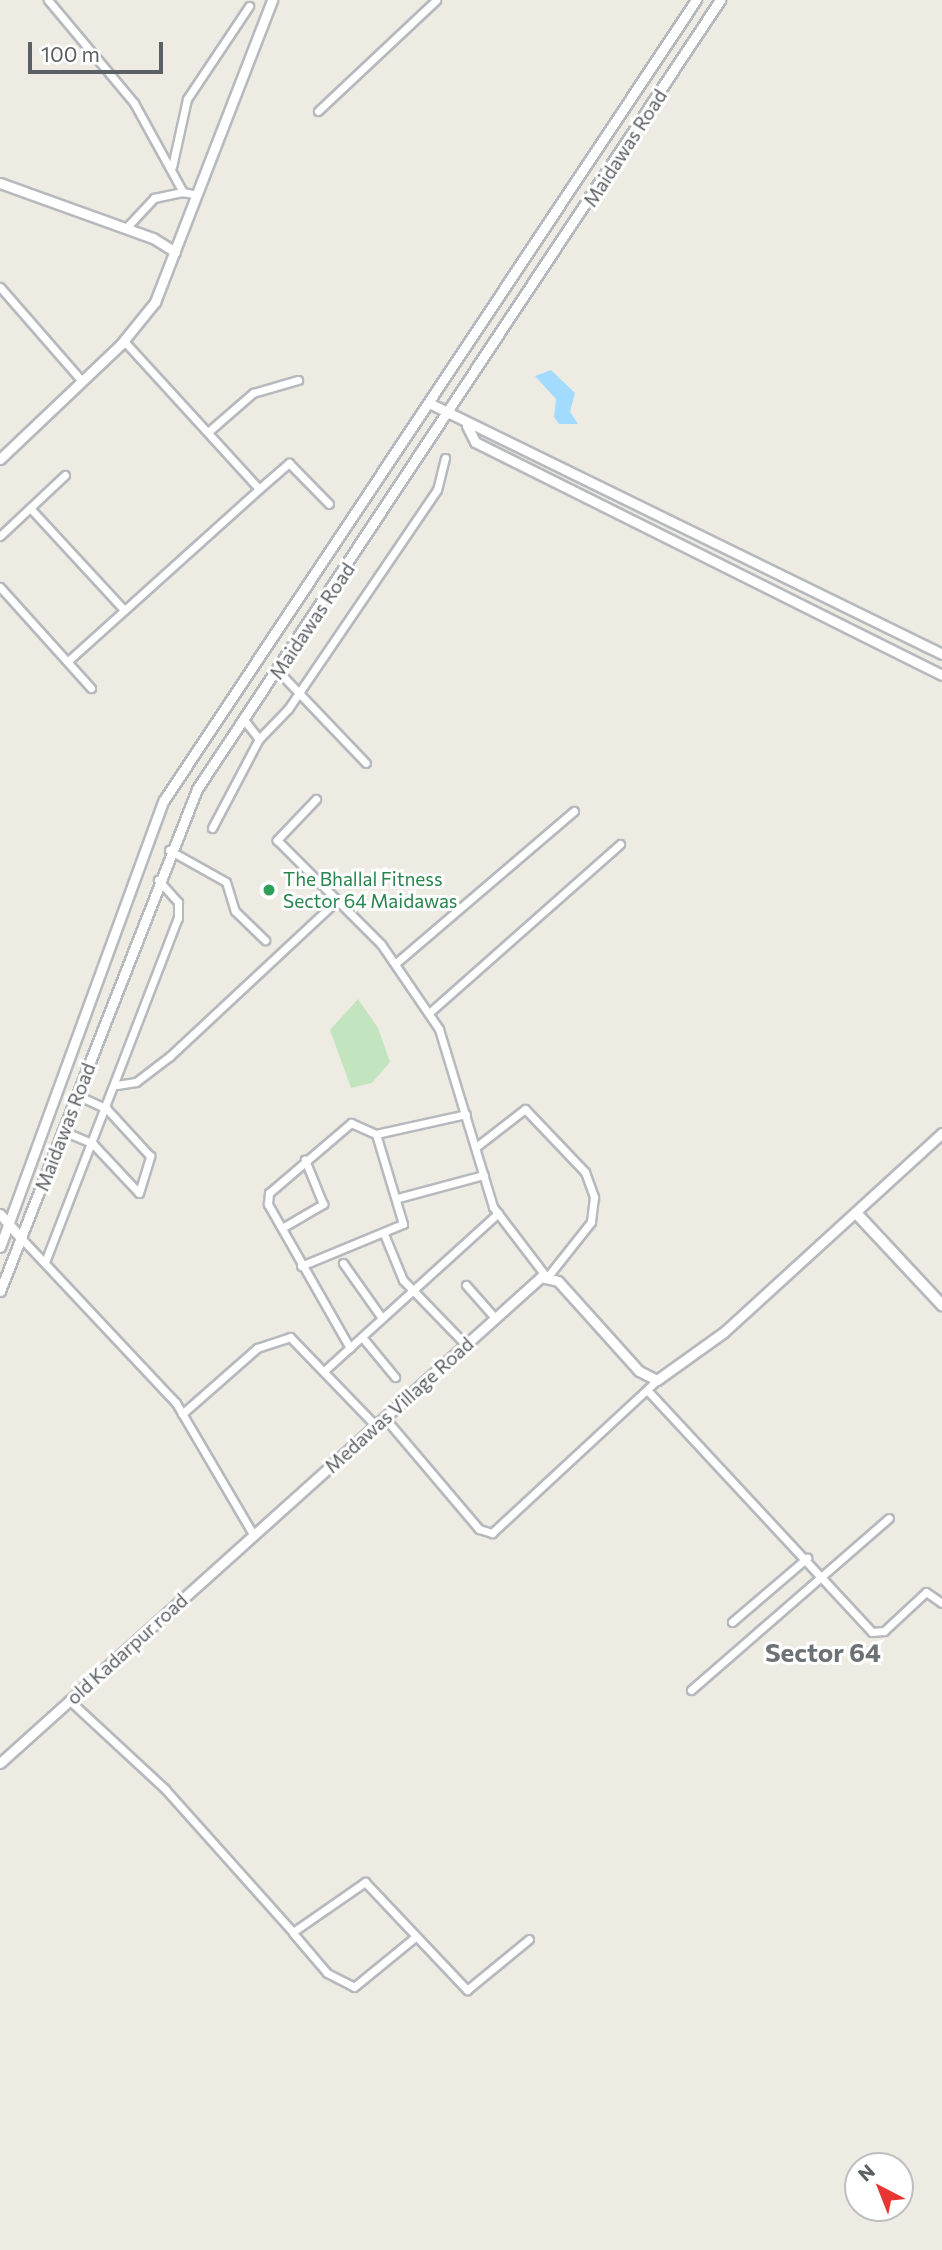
<!DOCTYPE html>
<style>
body{margin:0}
#map{position:relative;width:942px;height:2250px;overflow:hidden;background:#eeebe3;font-family:Commissioner,sans-serif}
div>[style]{position:absolute}
.green>*{inset:0;background:#c2e5c0}
.water>*{inset:0;background:#a3dbfe}
.roads{filter:drop-shadow(2px 0 #b6b9bd) drop-shadow(-2px 0 #b6b9bd) drop-shadow(0 2px #b6b9bd) drop-shadow(0 -2px #b6b9bd)}
.minor>*{height:7px;margin:-3.5px;padding:0 3.5px;transform-origin:3.5px;border-radius:3.5px;background:#fff}
.tertiary>*{height:9px;margin:-4.5px;padding:0 4.5px;transform-origin:4.5px;border-radius:4.5px;background:#fff}
.secondary>*{height:10px;margin:-5px;padding:0 5px;transform-origin:5px;border-radius:5px;background:#fff}
.dots>*{width:19px;height:19px;translate:-50% -50%;box-sizing:border-box;border:4px solid #fff;border-radius:50%}
span{translate:-50% -50%;white-space:nowrap;text-align:center;line-height:1.15;-webkit-text-stroke:6px #fff;paint-order:stroke}
.street-label{font-size:19px;color:#5b6064}
.leisure-label{font-size:19px;color:#27864d}
.left{translate:0 -50%;text-align:left}
.district-label{font-size:26px;color:#6c7276;font-weight:700}
.north{position:absolute;left:844px;top:2152px;width:70px;height:70px;box-sizing:border-box;background:#fff;border:2px solid #bdbfc1;border-radius:50%;rotate:318deg;font-size:19px;font-weight:700;line-height:28px;text-align:center;color:#5b6064}
.north::after{content:'';display:block;margin:auto;width:24px;height:32px;background:#e73631;clip-path:polygon(50% 0,100% 100%,50% 72%,0 100%)}
.scale{position:absolute;left:28px;top:42px;width:135px;height:32px;box-sizing:border-box;border:4px solid #5b6064;border-top:0;padding-left:9px;font-size:21px;line-height:24px;white-space:nowrap;color:#5b6064;-webkit-text-stroke:5px #fff;paint-order:stroke}
</style>
<div id="map">
<div class="green">
<i style="clip-path:polygon(358px 999px,378px 1028px,390px 1062px,372px 1083px,351px 1088px,330px 1030px)"></i>
</div>
<div class="water">
<i style="clip-path:polygon(551px 370px,575px 393px,570px 412px,578px 424px,559px 424px,554px 417px,556px 399px,535px 376px)"></i>
</div>
<div class="roads">
<div class="minor">
<i style="left:48px;top:0;width:134px;rotate:50.1deg"></i>
<i style="left:134px;top:103px;width:102px;rotate:61.2deg"></i>
<i style="left:183px;top:192px;width:14px;rotate:12deg"></i>
<i style="left:318px;top:111px;width:162px;rotate:-43.2deg"></i>
<i style="left:172px;top:167px;width:70px;rotate:-77.6deg"></i>
<i style="left:187px;top:99px;width:112px;rotate:-56.3deg"></i>
<i style="left:126px;top:228px;width:41px;rotate:-47deg"></i>
<i style="left:154px;top:198px;width:30px;rotate:-12deg"></i>
<i style="left:0;top:287px;width:125px;rotate:48.9deg"></i>
<i style="left:124px;top:341px;width:200px;rotate:47.6deg"></i>
<i style="left:259px;top:489px;width:40px;rotate:-41deg"></i>
<i style="left:289px;top:463px;width:57px;rotate:45.7deg"></i>
<i style="left:208px;top:432px;width:60px;rotate:-40.9deg"></i>
<i style="left:253px;top:393px;width:47px;rotate:-16.1deg"></i>
<i style="left:30px;top:508px;width:139px;rotate:47.3deg"></i>
<i style="left:0;top:536px;width:89px;rotate:-43.2deg"></i>
<i style="left:0;top:587px;width:136px;rotate:48deg"></i>
<i style="left:68px;top:661px;width:257px;rotate:-42deg"></i>
<i style="left:278px;top:671px;width:127px;rotate:46.3deg"></i>
<i style="left:259px;top:739px;width:42px;rotate:-46deg"></i>
<i style="left:288px;top:709px;width:265px;rotate:-55.8deg"></i>
<i style="left:437px;top:490px;width:33px;rotate:-76deg"></i>
<i style="left:316px;top:799px;width:57px;rotate:133.6deg"></i>
<i style="left:277px;top:840px;width:147px;rotate:45deg"></i>
<i style="left:381px;top:944px;width:103px;rotate:55.7deg"></i>
<i style="left:439px;top:1029px;width:186px;rotate:73.1deg"></i>
<i style="left:493px;top:1207px;width:86px;rotate:52.6deg"></i>
<i style="left:212px;top:828px;width:101px;rotate:-62.2deg"></i>
<i style="left:259px;top:739px;width:24px;rotate:-128deg"></i>
<i style="left:169px;top:850px;width:65px;rotate:29.3deg"></i>
<i style="left:226px;top:882px;width:30px;rotate:73deg"></i>
<i style="left:235px;top:911px;width:42px;rotate:44deg"></i>
<i style="left:396px;top:963px;width:234px;rotate:-40.5deg"></i>
<i style="left:429px;top:1013px;width:255px;rotate:-41.5deg"></i>
<i style="left:117px;top:1085px;width:19px;rotate:-9deg"></i>
<i style="left:136px;top:1082px;width:43px;rotate:-37.4deg"></i>
<i style="left:170px;top:1056px;width:229px;rotate:-43deg"></i>
<i style="left:63px;top:1131px;width:33px;rotate:23deg"></i>
<i style="left:93px;top:1144px;width:67px;rotate:46.8deg"></i>
<i style="left:139px;top:1193px;width:39px;rotate:-73deg"></i>
<i style="left:150px;top:1156px;width:64px;rotate:-132.5deg"></i>
<i style="left:107px;top:1109px;width:33px;rotate:-155deg"></i>
<i style="left:476px;top:1147px;width:62px;rotate:-37.8deg"></i>
<i style="left:525px;top:1109px;width:87px;rotate:46.4deg"></i>
<i style="left:585px;top:1172px;width:27px;rotate:70deg"></i>
<i style="left:594px;top:1197px;width:25px;rotate:97deg"></i>
<i style="left:591px;top:1222px;width:68px;rotate:128.4deg"></i>
<i style="left:398px;top:1198px;width:89px;rotate:-15deg"></i>
<i style="left:282px;top:1228px;width:48px;rotate:-30.3deg"></i>
<i style="left:323px;top:1204px;width:48px;rotate:-112.2deg"></i>
<i style="left:384px;top:1234px;width:50px;rotate:67.6deg"></i>
<i style="left:403px;top:1280px;width:91px;rotate:45.9deg"></i>
<i style="left:22px;top:1239px;width:225px;rotate:46.8deg"></i>
<i style="left:176px;top:1403px;width:154px;rotate:59.6deg"></i>
<i style="left:45px;top:1262px;width:369px;rotate:-68.9deg"></i>
<i style="left:178px;top:918px;width:16px;rotate:-90deg"></i>
<i style="left:178px;top:902px;width:30px;rotate:-132deg"></i>
<i style="left:343px;top:1263px;width:67px;rotate:54.7deg"></i>
<i style="left:301px;top:1266px;width:110px;rotate:-22.4deg"></i>
<i style="left:403px;top:1224px;width:94px;rotate:-106.7deg"></i>
<i style="left:466px;top:1285px;width:45px;rotate:48.6deg"></i>
<i style="left:362px;top:1337px;width:52px;rotate:50.5deg"></i>
<i style="left:350px;top:1348px;width:166px;rotate:-119.7deg"></i>
<i style="left:268px;top:1204px;width:11px;rotate:-85deg"></i>
<i style="left:269px;top:1193px;width:108px;rotate:-40.5deg"></i>
<i style="left:351px;top:1123px;width:27px;rotate:24deg"></i>
<i style="left:376px;top:1134px;width:92px;rotate:-12.5deg"></i>
<i style="left:324px;top:1371px;width:235px;rotate:-42.2deg"></i>
<i style="left:648px;top:1391px;width:329px;rotate:47.1deg"></i>
<i style="left:872px;top:1632px;width:12px;rotate:-5deg"></i>
<i style="left:884px;top:1631px;width:57px;rotate:-42.9deg"></i>
<i style="left:926px;top:1592px;width:19px;rotate:35deg"></i>
<i style="left:182px;top:1414px;width:100px;rotate:-41.3deg"></i>
<i style="left:257px;top:1348px;width:35px;rotate:-18deg"></i>
<i style="left:290px;top:1337px;width:122px;rotate:46deg"></i>
<i style="left:384px;top:1417px;width:147px;rotate:49.7deg"></i>
<i style="left:479px;top:1529px;width:14px;rotate:17deg"></i>
<i style="left:492px;top:1533px;width:225px;rotate:-42.8deg"></i>
<i style="left:732px;top:1622px;width:99px;rotate:-40.5deg"></i>
<i style="left:691px;top:1690px;width:262px;rotate:-41deg"></i>
<i style="left:69px;top:1700px;width:131px;rotate:42.8deg"></i>
<i style="left:165px;top:1789px;width:192px;rotate:48.2deg"></i>
<i style="left:293px;top:1932px;width:88px;rotate:-34.8deg"></i>
<i style="left:365px;top:1882px;width:149px;rotate:46.6deg"></i>
<i style="left:467px;top:1990px;width:80px;rotate:-39.4deg"></i>
<i style="left:293px;top:1933px;width:52px;rotate:49.6deg"></i>
<i style="left:327px;top:1973px;width:30px;rotate:27deg"></i>
<i style="left:354px;top:1987px;width:77px;rotate:-39.2deg"></i>
</div>
<div class="tertiary">
<i style="left:0;top:183px;width:163px;rotate:19.8deg"></i>
<i style="left:153px;top:238px;width:26px;rotate:32deg"></i>
<i style="left:431px;top:404px;width:569px;rotate:26.07deg"></i>
<i style="left:467px;top:426px;width:18px;rotate:63deg"></i>
<i style="left:475px;top:442px;width:522px;rotate:26.52deg"></i>
<i style="left:0;top:459px;width:167px;rotate:-43.5deg"></i>
<i style="left:121px;top:344px;width:54px;rotate:-51deg"></i>
<i style="left:155px;top:302px;width:324px;rotate:-68.8deg"></i>
<i style="left:0;top:1214px;width:33px;rotate:49deg"></i>
<i style="left:0;top:1247px;width:476px;rotate:-69.9deg"></i>
<i style="left:164px;top:800px;width:961px;rotate:-56.38deg"></i>
<i style="left:0;top:1291px;width:539px;rotate:-68.57deg"></i>
<i style="left:197px;top:789px;width:947px;rotate:-56.46deg"></i>
<i style="left:0;top:1763px;width:727px;rotate:-41.93deg"></i>
<i style="left:541px;top:1277px;width:17px;rotate:13deg"></i>
<i style="left:558px;top:1281px;width:121px;rotate:48deg"></i>
<i style="left:639px;top:1371px;width:20px;rotate:27deg"></i>
<i style="left:657px;top:1380px;width:82px;rotate:-35.6deg"></i>
<i style="left:724px;top:1332px;width:295px;rotate:-42.4deg"></i>
</div>
<div class="secondary">
<i style="left:857px;top:1214px;width:125px;rotate:47deg"></i>
</div>
</div>
<div class="dots">
<i style="left:269px;top:890px;background:#2e9e5b"></i>
</div>
<div class="street-label">
<span style="left:625px;top:148px;rotate:-57deg">Maidawas Road</span>
<span style="left:312px;top:621px;rotate:-56deg">Maidawas Road</span>
<span style="left:65px;top:1127px;rotate:-69deg">Maidawas Road</span>
<span style="left:399px;top:1405px;rotate:-42deg">Medawas Village Road</span>
<span style="left:127px;top:1649px;rotate:-42deg">old Kadarpur road</span>
</div>
<div class="leisure-label">
<span class="left" style="left:283px;top:890px">The Bhallal Fitness<br>Sector 64 Maidawas</span>
</div>
<div class="district-label">
<span style="left:823px;top:1652px">Sector 64</span>
</div>
<div class="north">N</div>
<div class="scale">100 m</div>
</div>
